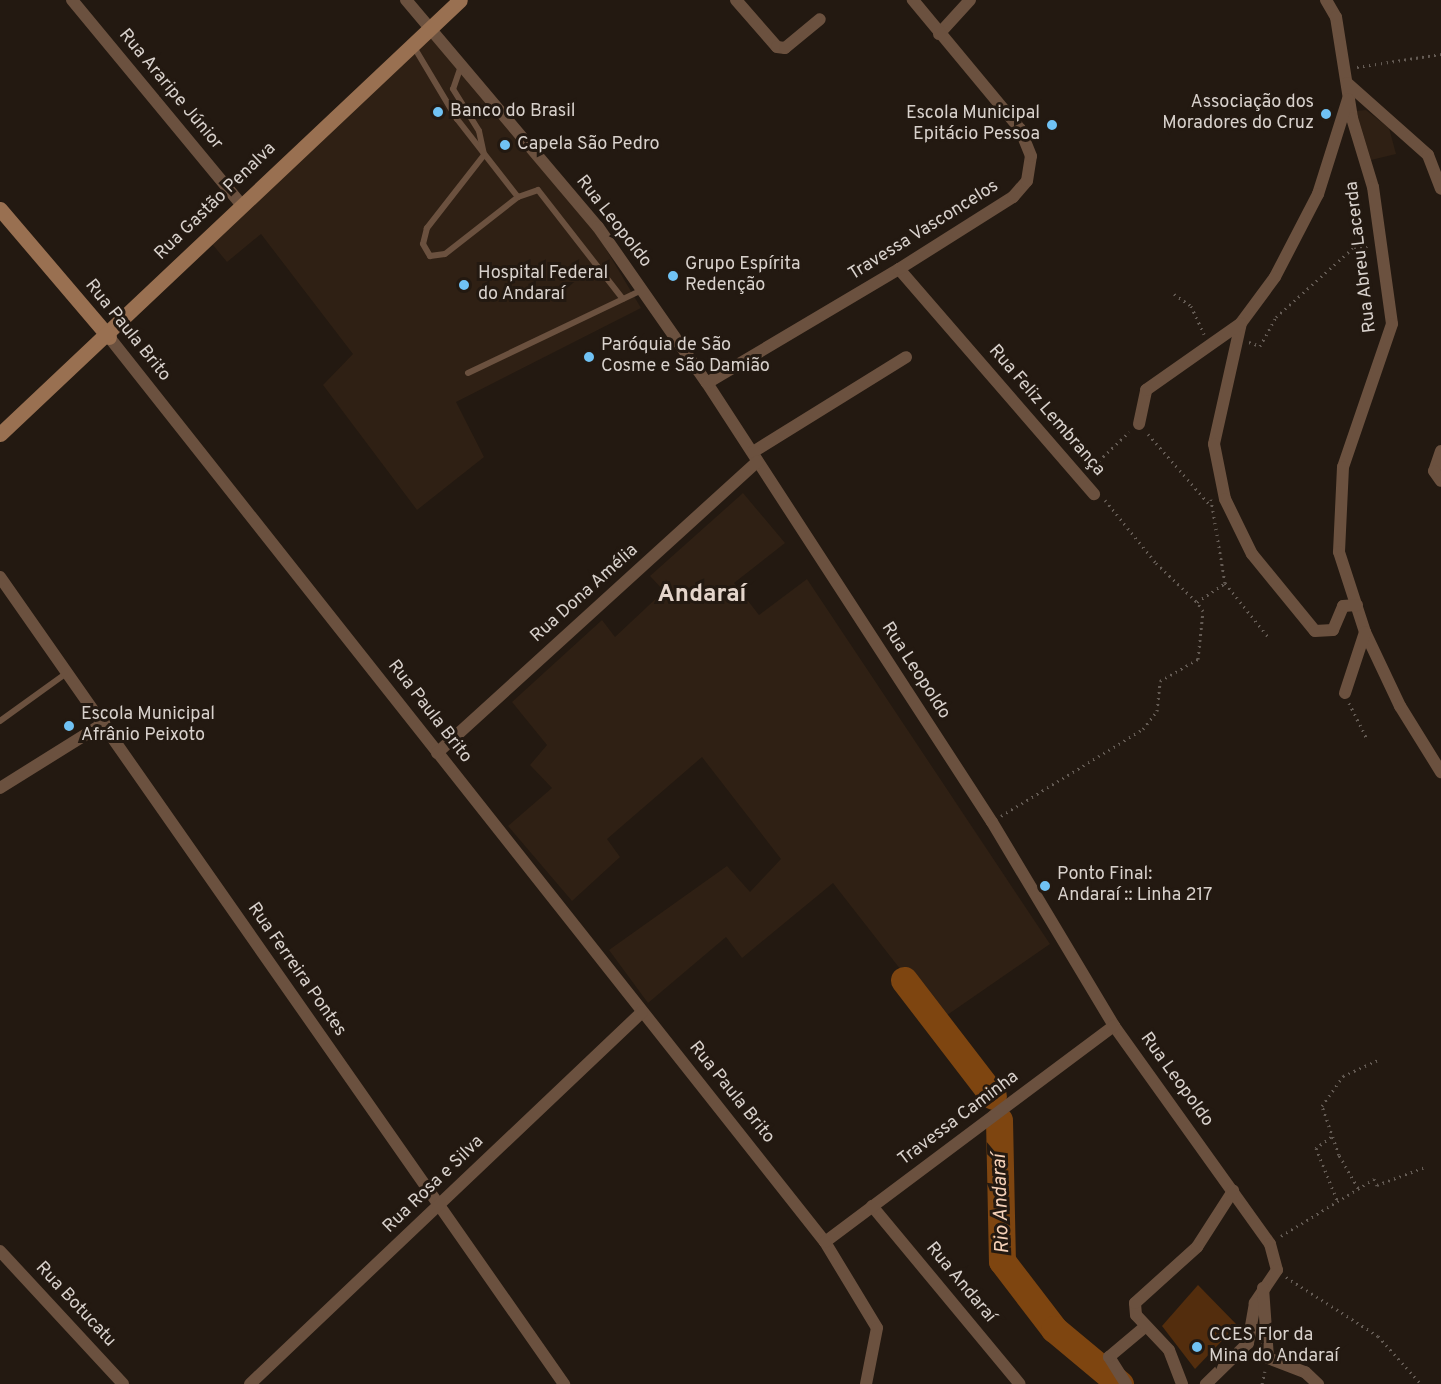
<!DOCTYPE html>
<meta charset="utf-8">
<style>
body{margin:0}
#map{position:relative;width:1441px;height:1384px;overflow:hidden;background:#231911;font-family:Overpass,sans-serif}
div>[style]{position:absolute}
.built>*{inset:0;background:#2f2014}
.green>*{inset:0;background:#532d0d}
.river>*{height:27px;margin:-13.5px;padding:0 13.5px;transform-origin:13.5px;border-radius:13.5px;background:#7e4510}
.path>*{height:3px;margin-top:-1.5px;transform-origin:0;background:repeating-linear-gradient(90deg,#645b54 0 1.5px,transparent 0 6px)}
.lane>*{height:6px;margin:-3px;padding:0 3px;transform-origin:3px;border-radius:3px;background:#6b513f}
.street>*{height:12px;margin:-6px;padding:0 6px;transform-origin:6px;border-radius:6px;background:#6b513f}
.secondary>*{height:15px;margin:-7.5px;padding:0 7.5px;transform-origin:7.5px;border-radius:7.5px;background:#997051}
.dots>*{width:16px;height:16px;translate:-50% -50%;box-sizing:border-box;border:3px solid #231911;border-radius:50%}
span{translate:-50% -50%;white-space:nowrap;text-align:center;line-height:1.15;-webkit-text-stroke:6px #231911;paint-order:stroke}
.street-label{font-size:18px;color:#d8d1cc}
.poi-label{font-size:18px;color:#d8d1cc}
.right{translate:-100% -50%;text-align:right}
.left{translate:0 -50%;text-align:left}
.water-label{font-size:20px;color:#f5d1b8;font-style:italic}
.district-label{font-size:24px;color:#e4d5cb;font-weight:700}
</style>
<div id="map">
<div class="built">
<i style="clip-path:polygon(430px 35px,594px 229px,641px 308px,456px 402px,484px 457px,417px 510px,323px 385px,353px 354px,261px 234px,227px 262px,208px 239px)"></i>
<i style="clip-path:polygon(1366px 110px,1389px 128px,1396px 154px,1371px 160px,1356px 111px)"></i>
<i style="clip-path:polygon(743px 493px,785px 543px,734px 583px,759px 615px,807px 579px,1050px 944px,940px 1020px,833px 883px,742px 958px,726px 937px,648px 1003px,609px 950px,727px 866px,750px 892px,781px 859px,702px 757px,607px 839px,620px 857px,572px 901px,508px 826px,552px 788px,530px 765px,547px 745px,512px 702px,602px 620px,615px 637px,664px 591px,650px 576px)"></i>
</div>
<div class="green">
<i style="clip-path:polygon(1198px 1285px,1237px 1325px,1195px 1369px,1162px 1326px)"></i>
</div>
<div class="river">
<i style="left:904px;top:980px;width:146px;rotate:52.5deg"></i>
<i style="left:999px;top:1120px;width:141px;rotate:88.8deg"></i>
<i style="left:1002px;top:1261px;width:86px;rotate:52.6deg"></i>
<i style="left:1054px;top:1329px;width:86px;rotate:39.8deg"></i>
</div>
<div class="path">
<i style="left:1357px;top:67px;width:85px;rotate:-8.8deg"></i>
<i style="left:1174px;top:294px;width:21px;rotate:35deg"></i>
<i style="left:1191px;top:306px;width:31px;rotate:65deg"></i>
<i style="left:1249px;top:342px;width:12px;rotate:20deg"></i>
<i style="left:1260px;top:346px;width:33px;rotate:-61deg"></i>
<i style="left:1276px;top:317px;width:105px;rotate:-41.9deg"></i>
<i style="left:1354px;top:247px;width:15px;rotate:-4deg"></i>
<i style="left:1148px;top:434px;width:94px;rotate:48.9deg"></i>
<i style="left:1090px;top:469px;width:54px;rotate:-43.5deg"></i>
<i style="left:1105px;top:500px;width:81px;rotate:51deg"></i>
<i style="left:1156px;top:563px;width:57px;rotate:43.6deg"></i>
<i style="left:1197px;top:602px;width:34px;rotate:-34deg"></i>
<i style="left:1225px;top:583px;width:85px;rotate:-99.5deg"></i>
<i style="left:1225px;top:583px;width:70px;rotate:51.3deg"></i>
<i style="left:1349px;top:703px;width:40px;rotate:63.4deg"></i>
<i style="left:1001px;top:816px;width:167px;rotate:-31.5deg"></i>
<i style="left:1143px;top:729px;width:23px;rotate:-52deg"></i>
<i style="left:1157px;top:711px;width:30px;rotate:-84deg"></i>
<i style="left:1160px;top:681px;width:44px;rotate:-30.1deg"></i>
<i style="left:1198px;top:659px;width:48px;rotate:-84.1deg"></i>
<i style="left:1203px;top:611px;width:11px;rotate:-124deg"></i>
<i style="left:1331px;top:1137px;width:19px;rotate:144deg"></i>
<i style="left:1316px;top:1148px;width:56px;rotate:68deg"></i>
<i style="left:1358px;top:1188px;width:38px;rotate:-120deg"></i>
<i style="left:1339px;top:1155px;width:52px;rotate:-109.1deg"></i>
<i style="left:1322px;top:1106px;width:37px;rotate:-55deg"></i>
<i style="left:1343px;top:1076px;width:41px;rotate:-24.7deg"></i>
<i style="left:1281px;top:1236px;width:109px;rotate:-31.5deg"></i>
<i style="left:1374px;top:1179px;width:7px;rotate:63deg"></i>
<i style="left:1377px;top:1185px;width:51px;rotate:-20.6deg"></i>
<i style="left:1286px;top:1277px;width:109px;rotate:32.7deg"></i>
<i style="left:1378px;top:1336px;width:64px;rotate:48.1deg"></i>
<i style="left:1262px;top:1384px;width:13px;rotate:-77deg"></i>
</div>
<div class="lane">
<i style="left:414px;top:47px;width:84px;rotate:59.2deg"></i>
<i style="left:457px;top:119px;width:99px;rotate:52deg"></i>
<i style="left:461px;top:66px;width:24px;rotate:109deg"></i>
<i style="left:453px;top:89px;width:49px;rotate:58.2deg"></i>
<i style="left:479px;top:131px;width:25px;rotate:78deg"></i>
<i style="left:484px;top:155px;width:93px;rotate:128deg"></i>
<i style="left:427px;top:228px;width:16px;rotate:104deg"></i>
<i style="left:423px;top:244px;width:14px;rotate:60deg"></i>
<i style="left:430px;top:256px;width:15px;rotate:-8deg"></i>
<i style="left:445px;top:254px;width:93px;rotate:-38deg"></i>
<i style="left:518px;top:197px;width:21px;rotate:-19deg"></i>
<i style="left:538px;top:190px;width:138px;rotate:52.1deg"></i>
<i style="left:468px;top:373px;width:193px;rotate:-25.5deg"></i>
<i style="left:0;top:721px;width:84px;rotate:-35.8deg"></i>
</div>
<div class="street">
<i style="left:72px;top:0;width:264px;rotate:50.4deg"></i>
<i style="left:406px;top:0;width:297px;rotate:49.8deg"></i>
<i style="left:598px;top:227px;width:190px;rotate:55.1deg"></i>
<i style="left:707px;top:383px;width:523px;rotate:57.01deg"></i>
<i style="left:992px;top:822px;width:238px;rotate:59.1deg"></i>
<i style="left:1114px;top:1026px;width:268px;rotate:54.4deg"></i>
<i style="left:1270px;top:1244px;width:27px;rotate:75deg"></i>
<i style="left:1277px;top:1270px;width:40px;rotate:124deg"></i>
<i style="left:1255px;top:1303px;width:41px;rotate:99.9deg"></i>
<i style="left:1248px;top:1343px;width:59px;rotate:135.7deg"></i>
<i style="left:736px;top:0;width:62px;rotate:48.9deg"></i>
<i style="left:777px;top:47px;width:8px;rotate:7deg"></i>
<i style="left:785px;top:48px;width:45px;rotate:-39.6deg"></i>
<i style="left:1326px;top:0;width:20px;rotate:60deg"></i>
<i style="left:1336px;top:17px;width:102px;rotate:81deg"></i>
<i style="left:1352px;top:118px;width:72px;rotate:73.1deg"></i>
<i style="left:1373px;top:187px;width:138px;rotate:82.1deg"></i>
<i style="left:1392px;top:324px;width:151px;rotate:108.9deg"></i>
<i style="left:1343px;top:467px;width:85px;rotate:92.7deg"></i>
<i style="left:1339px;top:552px;width:84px;rotate:72deg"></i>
<i style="left:1365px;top:632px;width:82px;rotate:64.7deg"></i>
<i style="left:1400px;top:706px;width:78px;rotate:58.2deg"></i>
<i style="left:939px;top:34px;width:46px;rotate:-47.6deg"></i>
<i style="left:1347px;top:83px;width:108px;rotate:41.6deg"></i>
<i style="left:1428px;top:155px;width:36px;rotate:69deg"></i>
<i style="left:1348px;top:99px;width:100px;rotate:107.5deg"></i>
<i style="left:1318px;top:194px;width:93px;rotate:117.4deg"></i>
<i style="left:1275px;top:277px;width:57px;rotate:126.5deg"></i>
<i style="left:1241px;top:323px;width:124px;rotate:102.6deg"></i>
<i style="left:1214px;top:444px;width:56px;rotate:78.7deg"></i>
<i style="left:1225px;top:499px;width:61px;rotate:63.9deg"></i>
<i style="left:1252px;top:554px;width:99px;rotate:50.7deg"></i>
<i style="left:1315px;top:631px;width:18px;rotate:-3deg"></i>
<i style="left:1333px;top:630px;width:26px;rotate:-67deg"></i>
<i style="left:1343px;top:606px;width:14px;rotate:-4deg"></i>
<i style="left:899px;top:269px;width:298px;rotate:49.1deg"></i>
<i style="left:109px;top:337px;width:1154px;rotate:51.65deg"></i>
<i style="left:825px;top:1242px;width:100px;rotate:58.8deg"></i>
<i style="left:877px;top:1328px;width:57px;rotate:101.1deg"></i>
<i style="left:707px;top:383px;width:223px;rotate:-30.7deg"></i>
<i style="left:899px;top:269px;width:135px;rotate:-32.3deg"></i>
<i style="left:1013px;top:197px;width:21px;rotate:-49deg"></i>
<i style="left:1027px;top:181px;width:25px;rotate:-81deg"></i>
<i style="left:1031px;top:156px;width:29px;rotate:-112deg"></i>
<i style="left:1020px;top:129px;width:168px;rotate:-129.7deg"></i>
<i style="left:1139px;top:424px;width:35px;rotate:-78deg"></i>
<i style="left:1146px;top:390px;width:115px;rotate:-35.1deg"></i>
<i style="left:1441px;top:451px;width:21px;rotate:109deg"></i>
<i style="left:1434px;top:471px;width:12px;rotate:55deg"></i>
<i style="left:753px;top:452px;width:180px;rotate:-31.8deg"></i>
<i style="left:0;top:577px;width:985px;rotate:55.05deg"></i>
<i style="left:1345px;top:693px;width:64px;rotate:-71.8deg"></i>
<i style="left:437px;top:753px;width:433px;rotate:-42.3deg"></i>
<i style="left:0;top:788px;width:123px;rotate:-32deg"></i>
<i style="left:872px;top:1206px;width:231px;rotate:50.3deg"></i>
<i style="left:825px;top:1242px;width:361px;rotate:-36.8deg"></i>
<i style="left:0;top:1251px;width:181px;rotate:47.2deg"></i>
<i style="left:1263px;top:1288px;width:70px;rotate:85.9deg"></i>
<i style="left:1268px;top:1358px;width:40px;rotate:21deg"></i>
<i style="left:1305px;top:1372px;width:18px;rotate:43deg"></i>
<i style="left:250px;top:1384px;width:540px;rotate:-43.5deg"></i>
<i style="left:1126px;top:1384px;width:32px;rotate:-122deg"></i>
<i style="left:1109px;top:1357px;width:48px;rotate:-40deg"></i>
<i style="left:1182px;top:1384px;width:36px;rotate:-111deg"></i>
<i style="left:1169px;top:1350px;width:48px;rotate:-133.3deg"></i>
<i style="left:1136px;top:1315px;width:12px;rotate:-95deg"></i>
<i style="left:1135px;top:1303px;width:84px;rotate:-42.1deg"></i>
<i style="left:1197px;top:1247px;width:67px;rotate:-57.3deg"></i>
</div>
<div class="secondary">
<i style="left:0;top:209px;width:168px;rotate:49.6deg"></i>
<i style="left:0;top:434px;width:632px;rotate:-43.33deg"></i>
</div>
<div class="dots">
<i style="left:438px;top:112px;background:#70c2f4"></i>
<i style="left:1326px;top:114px;background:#70c2f4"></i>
<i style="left:1052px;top:125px;background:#70c2f4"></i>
<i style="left:505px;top:145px;background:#70c2f4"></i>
<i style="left:673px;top:276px;background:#70c2f4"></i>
<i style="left:464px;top:285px;background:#70c2f4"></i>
<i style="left:589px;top:357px;background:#70c2f4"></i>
<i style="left:69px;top:726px;background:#70c2f4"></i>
<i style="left:1045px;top:886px;background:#70c2f4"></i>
<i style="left:1197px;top:1347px;background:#70c2f4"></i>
</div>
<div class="street-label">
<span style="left:170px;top:90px;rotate:50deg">Rua Araripe Júnior</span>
<span style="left:216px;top:202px;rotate:-44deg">Rua Gastão Penalva</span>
<span style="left:613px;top:222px;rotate:52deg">Rua Leopoldo</span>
<span style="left:924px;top:231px;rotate:-32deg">Travessa Vasconcelos</span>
<span style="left:1362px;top:257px;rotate:-97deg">Rua Abreu Lacerda</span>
<span style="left:127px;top:331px;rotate:51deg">Rua Paula Brito</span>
<span style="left:1046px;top:411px;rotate:49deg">Rua Feliz Lembrança</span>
<span style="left:585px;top:594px;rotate:-42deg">Rua Dona Amélia</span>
<span style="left:915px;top:671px;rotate:57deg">Rua Leopoldo</span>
<span style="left:429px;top:712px;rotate:52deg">Rua Paula Brito</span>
<span style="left:296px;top:970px;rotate:55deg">Rua Ferreira Pontes</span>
<span style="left:1176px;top:1080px;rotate:54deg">Rua Leopoldo</span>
<span style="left:731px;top:1093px;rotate:51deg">Rua Paula Brito</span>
<span style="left:959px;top:1119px;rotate:-37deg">Travessa Caminha</span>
<span style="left:434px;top:1185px;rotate:-44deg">Rua Rosa e Silva</span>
<span style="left:960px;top:1283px;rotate:50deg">Rua Andaraí</span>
<span style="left:75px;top:1305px;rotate:47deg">Rua Botucatu</span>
</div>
<div class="poi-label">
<span class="right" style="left:1314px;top:114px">Associação dos<br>Moradores do Cruz</span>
<span class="left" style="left:450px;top:112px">Banco do Brasil</span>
<span class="right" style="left:1040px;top:125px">Escola Municipal<br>Epitácio Pessoa</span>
<span class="left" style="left:517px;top:145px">Capela São Pedro</span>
<span class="left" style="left:685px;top:276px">Grupo Espírita<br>Redenção</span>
<span class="left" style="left:478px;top:285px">Hospital Federal<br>do Andaraí</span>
<span class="left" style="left:601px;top:357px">Paróquia de São<br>Cosme e São Damião</span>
<span class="left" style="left:81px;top:726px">Escola Municipal<br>Afrânio Peixoto</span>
<span class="left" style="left:1057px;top:886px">Ponto Final:<br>Andaraí :: Linha 217</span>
<span class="left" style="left:1209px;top:1347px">CCES Flor da<br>Mina do Andaraí</span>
</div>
<div class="water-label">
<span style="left:1002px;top:1204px;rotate:-92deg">Rio Andaraí</span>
</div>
<div class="district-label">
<span style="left:702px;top:596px">Andaraí</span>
</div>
</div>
